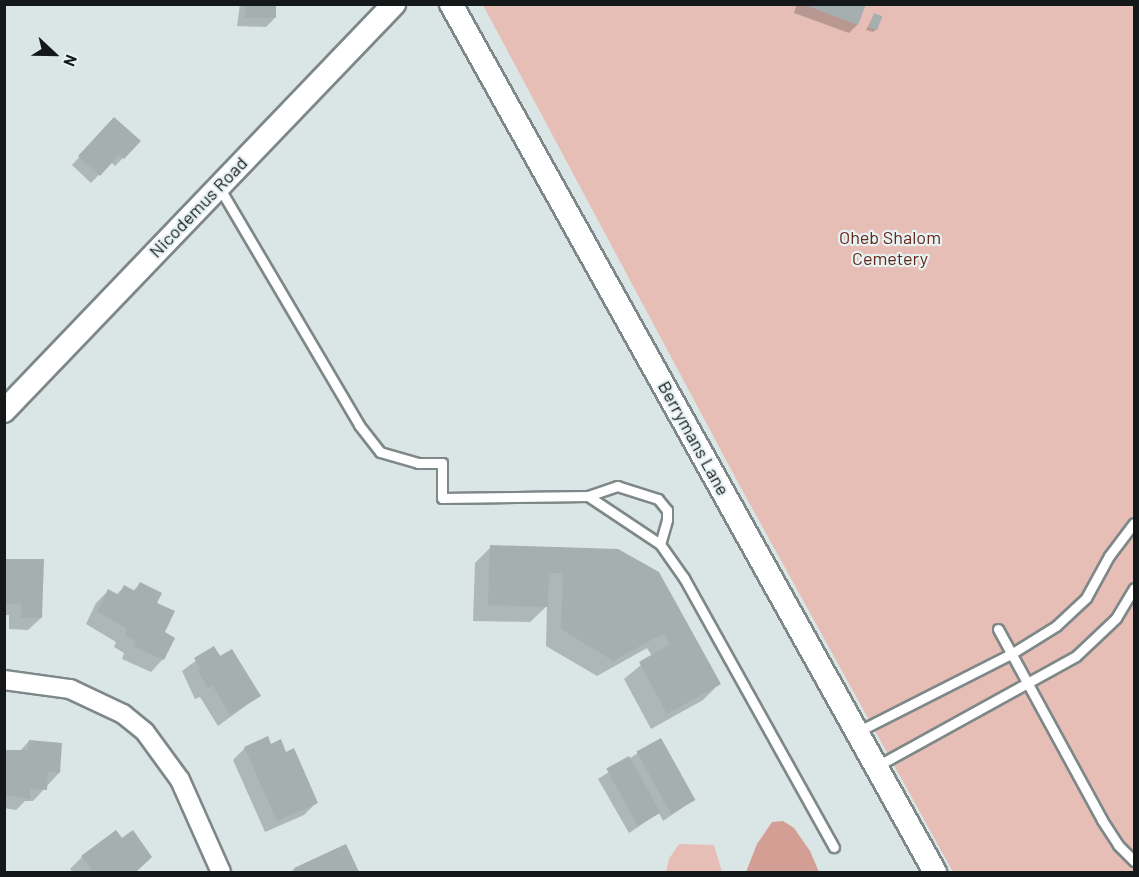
<!DOCTYPE html>
<style>
body{margin:0}
#map{position:relative;width:1139px;height:877px;overflow:hidden;background:#dae5e5;font-family:Barlow,sans-serif}
div>[style]{position:absolute}
.green>*{inset:0;background:#e6beb6}
.water>*{inset:0;background:#d39f94}
.shadow>*{inset:0;background:#0003}
.building>*{inset:0;background:#a5afaf;transform-origin:0 0}
.roads{filter:drop-shadow(2px 0 #7e8888) drop-shadow(-2px 0 #7e8888) drop-shadow(0 2px #7e8888) drop-shadow(0 -2px #7e8888)}
.service>*{height:9px;margin:-4.5px;padding:0 4.5px;transform-origin:4.5px;border-radius:4.5px;background:#fff}
.minor>*{height:18px;margin:-9px;padding:0 9px;transform-origin:9px;border-radius:9px;background:#fff}
.tertiary>*{height:22px;margin:-11px;padding:0 11px;transform-origin:11px;border-radius:11px;background:#fff}
span{translate:-50% -50%;white-space:nowrap;text-align:center;line-height:1.15;-webkit-text-stroke:4.5px #e7f2f3;paint-order:stroke}
.street-label{font-size:18px;color:#151818}
.park-label{font-size:18px;color:#65261a}
.frame{position:absolute;inset:0;border:6px solid #151818;pointer-events:none}
.north{position:absolute;left:24px;top:24px;width:60px;height:60px;-webkit-text-stroke:4px #e7f2f3;paint-order:stroke;rotate:112deg;font-size:16px;font-weight:700;line-height:24px;text-align:center;color:#151818}
.north::after{content:'';display:block;margin:auto;width:21px;height:27px;background:#151818;clip-path:polygon(50% 0,100% 100%,50% 72%,0 100%)}
</style>
<div id="map">
<div class="green">
<i style="clip-path:polygon(483px 5px,1134px 5px,1134px 872px,953px 872px,741px 488px)"></i>
<i style="clip-path:polygon(679px 844px,714px 845px,722px 872px,666px 872px,669px 859px)"></i>
</div>
<div class="water">
<i style="clip-path:polygon(783px 821px,794px 828px,810px 851px,819px 872px,746px 872px,757px 844px,772px 822px)"></i>
</div>
<div class="shadow">
<i style="clip-path:polygon(240px 4px,275px 4px,274px 19px,266px 27px,237px 26px)"></i>
<i style="clip-path:polygon(797px 4px,864px 4px,857px 25px,849px 33px,794px 13px)"></i>
<i style="clip-path:polygon(874px 15px,877px 29px,873px 32px,866px 30px)"></i>
<i style="clip-path:polygon(107px 127px,123px 158px,115px 166px,111px 162px,91px 183px,72px 165px)"></i>
<i style="clip-path:polygon(491px 547px,658px 573px,719px 684px,703px 700px,651px 729px,624px 679px,652px 656px,647px 648px,597px 676px,546px 646px,547px 606px,530px 622px,473px 621px,475px 563px)"></i>
<i style="clip-path:polygon(4px 561px,41px 618px,28px 630px,9px 629px,9px 615px,4px 615px)"></i>
<i style="clip-path:polygon(140px 584px,163px 633px,163px 659px,151px 672px,122px 659px,124px 653px,114px 647px,116px 642px,86px 624px,96px 603px,108px 591px,116px 595px,124px 587px,132px 592px)"></i>
<i style="clip-path:polygon(213px 648px,259px 696px,218px 726px,200px 697px,195px 699px,182px 671px)"></i>
<i style="clip-path:polygon(29px 741px,59px 773px,33px 801px,25px 801px,16px 810px,4px 808px,4px 750px,20px 751px)"></i>
<i style="clip-path:polygon(271px 746px,285px 754px,316px 803px,304px 815px,265px 832px,233px 760px,245px 748px)"></i>
<i style="clip-path:polygon(638px 753px,694px 800px,663px 821px,659px 813px,629px 833px,598px 779px)"></i>
<i style="clip-path:polygon(346px 846px,358px 872px,291px 872px,294px 869px)"></i>
<i style="clip-path:polygon(82px 857px,138px 869px,134px 872px,73px 872px,70px 869px)"></i>
</div>
<div class="building">
<i style="left:245px;top:4px;width:31px;height:14px"></i>
<i style="clip-path:polygon(802px 4px,866px 4px,858px 25px)"></i>
<i style="left:874px;top:13px;width:9px;height:15px;rotate:21deg"></i>
<i style="clip-path:polygon(114px 117px,141px 141px,124px 159px,119px 155px,100px 176px,78px 156px)"></i>
<i style="clip-path:polygon(490px 545px,618px 549px,659px 572px,721px 684px,667px 714px,639px 662px,670px 644px,664px 633px,613px 661px,561px 629px,563px 573px,549px 573px,548px 607px,488px 605px)"></i>
<i style="clip-path:polygon(4px 559px,44px 559px,42px 618px,21px 618px,21px 603px,4px 604px)"></i>
<i style="clip-path:polygon(140px 582px,162px 593px,157px 603px,175px 611px,165px 632px,175px 638px,164px 660px,133px 646px,136px 641px,125px 635px,127px 629px,97px 611px,108px 589px,119px 595px,124px 585px,135px 591px)"></i>
<i style="clip-path:polygon(214px 646px,220px 656px,232px 649px,261px 696px,230px 715px,213px 686px,208px 688px,197px 670px,200px 668px,194px 658px)"></i>
<i style="clip-path:polygon(268px 736px,271px 744px,281px 739px,286px 752px,294px 748px,318px 803px,277px 821px,244px 747px)"></i>
<i style="left:661px;top:738px;width:71px;height:28px;rotate:61deg"></i>
<i style="clip-path:polygon(29px 740px,62px 743px,60px 773px,48px 772px,47px 790px,30px 789px,30px 799px,4px 794px,4px 750px,28px 750px)"></i>
<i style="left:629px;top:756px;width:65px;height:26px;rotate:61deg"></i>
<i style="clip-path:polygon(116px 830px,122px 838px,133px 830px,152px 857px,136px 872px,94px 872px,81px 856px)"></i>
<i style="clip-path:polygon(346px 844px,359px 872px,296px 872px,294px 868px)"></i>
</div>
<div class="roads">
<div class="service">
<i style="left:219px;top:187px;width:276px;rotate:59.5deg"></i>
<i style="left:359px;top:425px;width:34px;rotate:52deg"></i>
<i style="left:380px;top:452px;width:40px;rotate:16deg"></i>
<i style="left:418px;top:463px;width:24px"></i>
<i style="left:442px;top:463px;width:35px;rotate:90deg"></i>
<i style="left:442px;top:498px;width:146px;rotate:-0.8deg"></i>
<i style="left:588px;top:496px;width:87px;rotate:33.7deg"></i>
<i style="left:660px;top:544px;width:42px;rotate:54.8deg"></i>
<i style="left:684px;top:578px;width:308px;rotate:60.9deg"></i>
<i style="left:588px;top:496px;width:31px;rotate:-19deg"></i>
<i style="left:617px;top:486px;width:43px;rotate:17.6deg"></i>
<i style="left:658px;top:499px;width:14px;rotate:51deg"></i>
<i style="left:667px;top:510px;width:10px;rotate:90deg"></i>
<i style="left:667px;top:520px;width:25px;rotate:106deg"></i>
<i style="left:998px;top:629px;width:217px;rotate:61.4deg"></i>
<i style="left:1102px;top:820px;width:30px;rotate:57deg"></i>
<i style="left:1118px;top:845px;width:23px;rotate:45deg"></i>
<i style="left:857px;top:732px;width:173px;rotate:-26.9deg"></i>
<i style="left:1011px;top:654px;width:53px;rotate:-31.9deg"></i>
<i style="left:1056px;top:626px;width:41px;rotate:-43deg"></i>
<i style="left:1086px;top:598px;width:48px;rotate:-61.3deg"></i>
<i style="left:1109px;top:556px;width:41px;rotate:-52.9deg"></i>
<i style="left:877px;top:766px;width:227px;rotate:-28.9deg"></i>
<i style="left:1076px;top:656px;width:55px;rotate:-43.5deg"></i>
<i style="left:1116px;top:618px;width:35px;rotate:-59deg"></i>
</div>
<div class="minor">
<i style="left:4px;top:680px;width:67px;rotate:7.8deg"></i>
<i style="left:70px;top:689px;width:59px;rotate:25.3deg"></i>
<i style="left:123px;top:714px;width:28px;rotate:39deg"></i>
<i style="left:145px;top:732px;width:59px;rotate:53.9deg"></i>
<i style="left:180px;top:780px;width:101px;rotate:66deg"></i>
</div>
<div class="tertiary">
<i style="left:451px;top:4px;width:994px;rotate:60.86deg"></i>
<i style="left:4px;top:411px;width:564px;rotate:-46.22deg"></i>
</div>
</div>
<div class="street-label">
<span style="left:198px;top:207px;rotate:-46deg">Nicodemus Road</span>
<span style="left:694px;top:438px;rotate:61deg">Berrymans Lane</span>
</div>
<div class="park-label">
<span style="left:890px;top:248px">Oheb Shalom<br>Cemetery</span>
</div>
<div class="frame"></div>
<div class="north">N</div>
</div>
